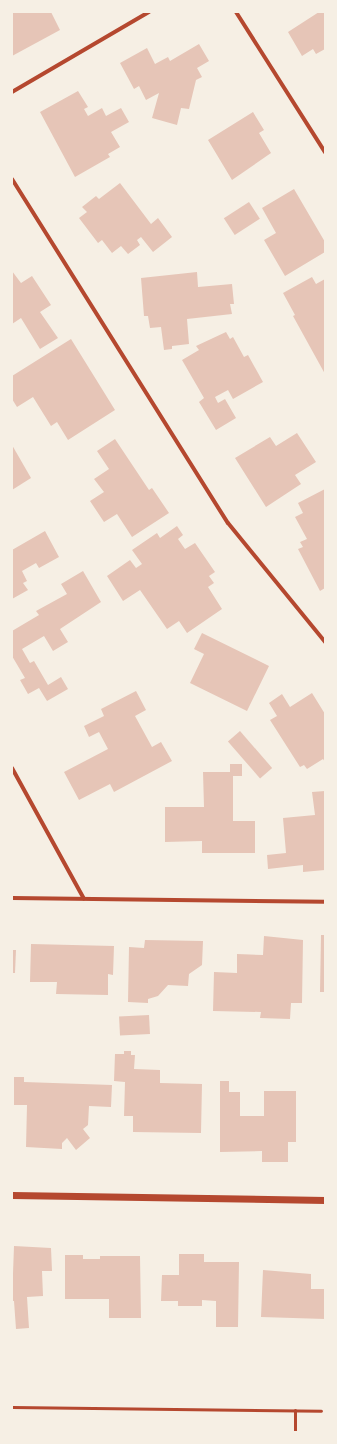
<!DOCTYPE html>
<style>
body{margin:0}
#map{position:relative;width:337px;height:1444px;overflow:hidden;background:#f6efe4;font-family:"PT Sans",sans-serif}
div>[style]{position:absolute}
.building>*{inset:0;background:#e6c5b7;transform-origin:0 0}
.service>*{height:3px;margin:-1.5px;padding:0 1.5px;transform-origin:1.5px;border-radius:1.5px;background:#b5482f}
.minor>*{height:4px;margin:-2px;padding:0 2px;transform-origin:2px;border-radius:2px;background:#b5482f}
.tertiary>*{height:7px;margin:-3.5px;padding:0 3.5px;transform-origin:3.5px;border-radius:3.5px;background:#b5482f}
span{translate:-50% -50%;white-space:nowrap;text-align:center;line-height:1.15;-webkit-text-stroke:3px #f6efe4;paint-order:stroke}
.frame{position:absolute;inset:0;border:13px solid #f6efe4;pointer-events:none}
</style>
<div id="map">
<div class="building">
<i style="clip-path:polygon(12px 12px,51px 12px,60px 30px,12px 56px)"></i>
<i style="clip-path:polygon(319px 12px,325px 12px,325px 49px,316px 54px,313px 49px,302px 56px,288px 32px)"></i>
<i style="clip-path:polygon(199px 44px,209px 61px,197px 68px,202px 77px,196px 80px,189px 109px,181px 108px,177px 125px,152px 118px,159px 93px,146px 100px,139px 86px,134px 89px,120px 63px,147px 48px,155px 64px,168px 57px,170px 61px)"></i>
<i style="clip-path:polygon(78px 91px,88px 107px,84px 109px,88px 116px,102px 108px,106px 116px,121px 108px,129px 122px,111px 132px,120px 147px,108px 154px,110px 157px,75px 177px,40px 112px)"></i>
<i style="clip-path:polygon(253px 112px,264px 130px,259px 133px,271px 153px,232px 180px,208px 140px)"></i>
<i style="clip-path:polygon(120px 183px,151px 224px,158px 218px,172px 237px,153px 252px,141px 237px,137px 240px,140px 245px,128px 254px,121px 246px,112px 253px,102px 240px,98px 243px,79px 218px,87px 212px,82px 207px,96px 196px,99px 199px)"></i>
<i style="clip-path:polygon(294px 189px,325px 242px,325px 252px,285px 276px,264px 240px,276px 233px,262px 208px)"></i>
<i style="left:249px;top:202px;width:20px;height:30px;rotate:57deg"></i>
<i style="clip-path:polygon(12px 271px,21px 283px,32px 276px,51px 305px,40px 312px,58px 338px,40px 349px,21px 318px,12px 324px)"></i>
<i style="clip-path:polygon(197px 272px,198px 287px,232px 284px,234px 304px,230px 304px,232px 314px,187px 319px,189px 344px,172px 346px,172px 349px,164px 350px,161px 327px,150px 328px,148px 316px,144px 316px,141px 278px)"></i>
<i style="clip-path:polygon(312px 277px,316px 284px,325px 279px,325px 374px,293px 316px,295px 315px,283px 293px)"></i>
<i style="clip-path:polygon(226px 332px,230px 339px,233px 337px,244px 357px,248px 355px,263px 382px,233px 399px,228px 390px,215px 397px,218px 403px,225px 399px,236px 418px,216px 430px,199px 402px,204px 398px,182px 360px,199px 350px,196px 346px)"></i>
<i style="clip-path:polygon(71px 339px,115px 410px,68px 440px,57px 422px,51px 426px,33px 397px,17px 407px,12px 399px,12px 376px)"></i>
<i style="clip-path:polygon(297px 433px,316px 462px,295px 475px,301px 484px,266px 507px,235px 458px,270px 437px,276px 446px)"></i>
<i style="clip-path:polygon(115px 439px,149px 490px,152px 488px,169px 513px,132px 537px,117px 514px,104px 522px,90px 501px,104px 492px,94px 479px,109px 469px,97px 451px)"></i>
<i style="clip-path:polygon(12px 445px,31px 478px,12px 490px)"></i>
<i style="clip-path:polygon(325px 489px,325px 588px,320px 591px,298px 549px,303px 547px,300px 542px,307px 539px,295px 517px,303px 513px,298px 503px)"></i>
<i style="clip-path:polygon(177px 526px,183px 535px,178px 539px,185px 549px,195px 543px,215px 572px,209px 576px,214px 583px,208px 587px,222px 609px,187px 633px,179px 621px,167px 629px,140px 590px,123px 601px,107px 576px,130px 560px,136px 568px,142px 564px,132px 550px,157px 533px,160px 538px)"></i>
<i style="clip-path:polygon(45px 531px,59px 557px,39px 568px,36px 563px,22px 571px,27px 581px,23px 583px,28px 590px,12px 599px,12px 550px)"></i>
<i style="clip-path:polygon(83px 571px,101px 602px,60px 629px,68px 642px,53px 651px,44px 636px,22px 649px,30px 663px,34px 661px,48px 685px,61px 677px,68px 689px,47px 701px,39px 688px,28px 694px,20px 680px,25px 678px,12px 656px,12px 631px,39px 615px,36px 611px,67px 594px,61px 584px)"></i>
<i style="clip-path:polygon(202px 633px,269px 666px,247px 711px,190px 683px,204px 654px,194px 649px)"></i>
<i style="clip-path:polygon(136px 691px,146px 710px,135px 716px,152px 747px,161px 742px,172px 761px,114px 792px,110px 784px,79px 800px,64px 772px,108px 749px,99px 732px,89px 737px,84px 726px,104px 716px,101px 709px)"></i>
<i style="clip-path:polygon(312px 693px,325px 714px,325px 762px,323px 759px,307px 769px,304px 765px,300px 767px,270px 720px,277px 716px,269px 703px,282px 694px,290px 707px)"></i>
<i style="left:240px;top:731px;width:49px;height:16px;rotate:49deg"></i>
<i style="clip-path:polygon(230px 764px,242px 764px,242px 776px,233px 776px,233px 821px,255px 821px,255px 853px,202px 853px,202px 841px,165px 842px,165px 807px,204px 807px,203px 772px,230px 772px)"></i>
<i style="clip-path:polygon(325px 791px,325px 870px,303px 872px,303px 865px,268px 869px,267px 855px,286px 853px,283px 818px,315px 815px,312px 792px)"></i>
<i style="clip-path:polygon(321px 935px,325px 935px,325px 992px,320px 992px)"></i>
<i style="clip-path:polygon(264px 936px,303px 940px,302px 1003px,291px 1003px,290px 1019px,260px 1018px,261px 1012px,213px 1011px,214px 972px,237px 973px,237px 954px,263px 955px)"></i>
<i style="clip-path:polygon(145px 940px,203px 941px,202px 965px,189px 974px,188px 986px,168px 985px,158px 996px,148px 999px,148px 1003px,128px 1002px,129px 947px,144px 948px)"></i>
<i style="clip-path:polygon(31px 944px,114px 946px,113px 975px,108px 974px,108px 995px,56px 994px,57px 982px,30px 982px)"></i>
<i style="clip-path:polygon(12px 950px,16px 950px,15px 973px,12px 973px)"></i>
<i style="left:149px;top:1015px;width:19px;height:30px;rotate:87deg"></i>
<i style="clip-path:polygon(124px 1051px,131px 1051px,131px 1055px,135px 1055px,134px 1069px,160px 1070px,160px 1083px,202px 1084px,201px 1133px,133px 1132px,133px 1116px,124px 1116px,125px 1082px,114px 1081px,115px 1054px,124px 1054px)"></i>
<i style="clip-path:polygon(14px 1077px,24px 1077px,24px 1082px,112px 1085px,111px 1107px,89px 1106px,88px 1125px,83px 1129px,90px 1138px,76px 1150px,67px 1138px,62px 1143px,62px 1149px,26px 1147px,27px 1105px,14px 1105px)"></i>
<i style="clip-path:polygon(220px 1081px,229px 1081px,229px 1092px,240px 1092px,240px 1116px,264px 1116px,264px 1091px,296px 1091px,296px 1142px,288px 1142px,288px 1162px,262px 1162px,262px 1151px,220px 1152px)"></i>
<i style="clip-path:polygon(14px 1246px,51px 1248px,52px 1271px,42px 1271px,43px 1296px,27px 1297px,29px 1328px,16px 1329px,14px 1301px,12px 1301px)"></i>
<i style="clip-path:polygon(179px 1254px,204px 1254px,204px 1262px,239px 1262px,238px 1327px,216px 1327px,216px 1301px,202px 1300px,202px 1306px,178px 1306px,178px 1301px,161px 1301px,162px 1275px,179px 1275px)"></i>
<i style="clip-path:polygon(65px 1255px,83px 1255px,83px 1259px,100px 1259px,100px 1256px,140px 1256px,141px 1318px,109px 1318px,109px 1299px,65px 1299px)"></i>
<i style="clip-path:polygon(263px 1270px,311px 1274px,311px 1289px,325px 1289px,325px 1319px,261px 1317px)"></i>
</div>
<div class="service">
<i style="left:12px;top:1407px;width:309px;rotate:0.7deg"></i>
<i style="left:295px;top:1410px;width:22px;rotate:90deg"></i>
</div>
<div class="minor">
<i style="left:236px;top:12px;width:166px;rotate:57.6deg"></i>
<i style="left:12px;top:92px;width:159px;rotate:-30.3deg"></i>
<i style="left:12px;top:179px;width:406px;rotate:57.9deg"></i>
<i style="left:228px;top:523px;width:154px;rotate:50.8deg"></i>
<i style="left:12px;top:768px;width:149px;rotate:61.2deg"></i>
<i style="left:12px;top:898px;width:313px;rotate:0.7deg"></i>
</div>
<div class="tertiary">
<i style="left:12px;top:1195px;width:313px;rotate:0.9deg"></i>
</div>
<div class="frame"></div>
</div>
